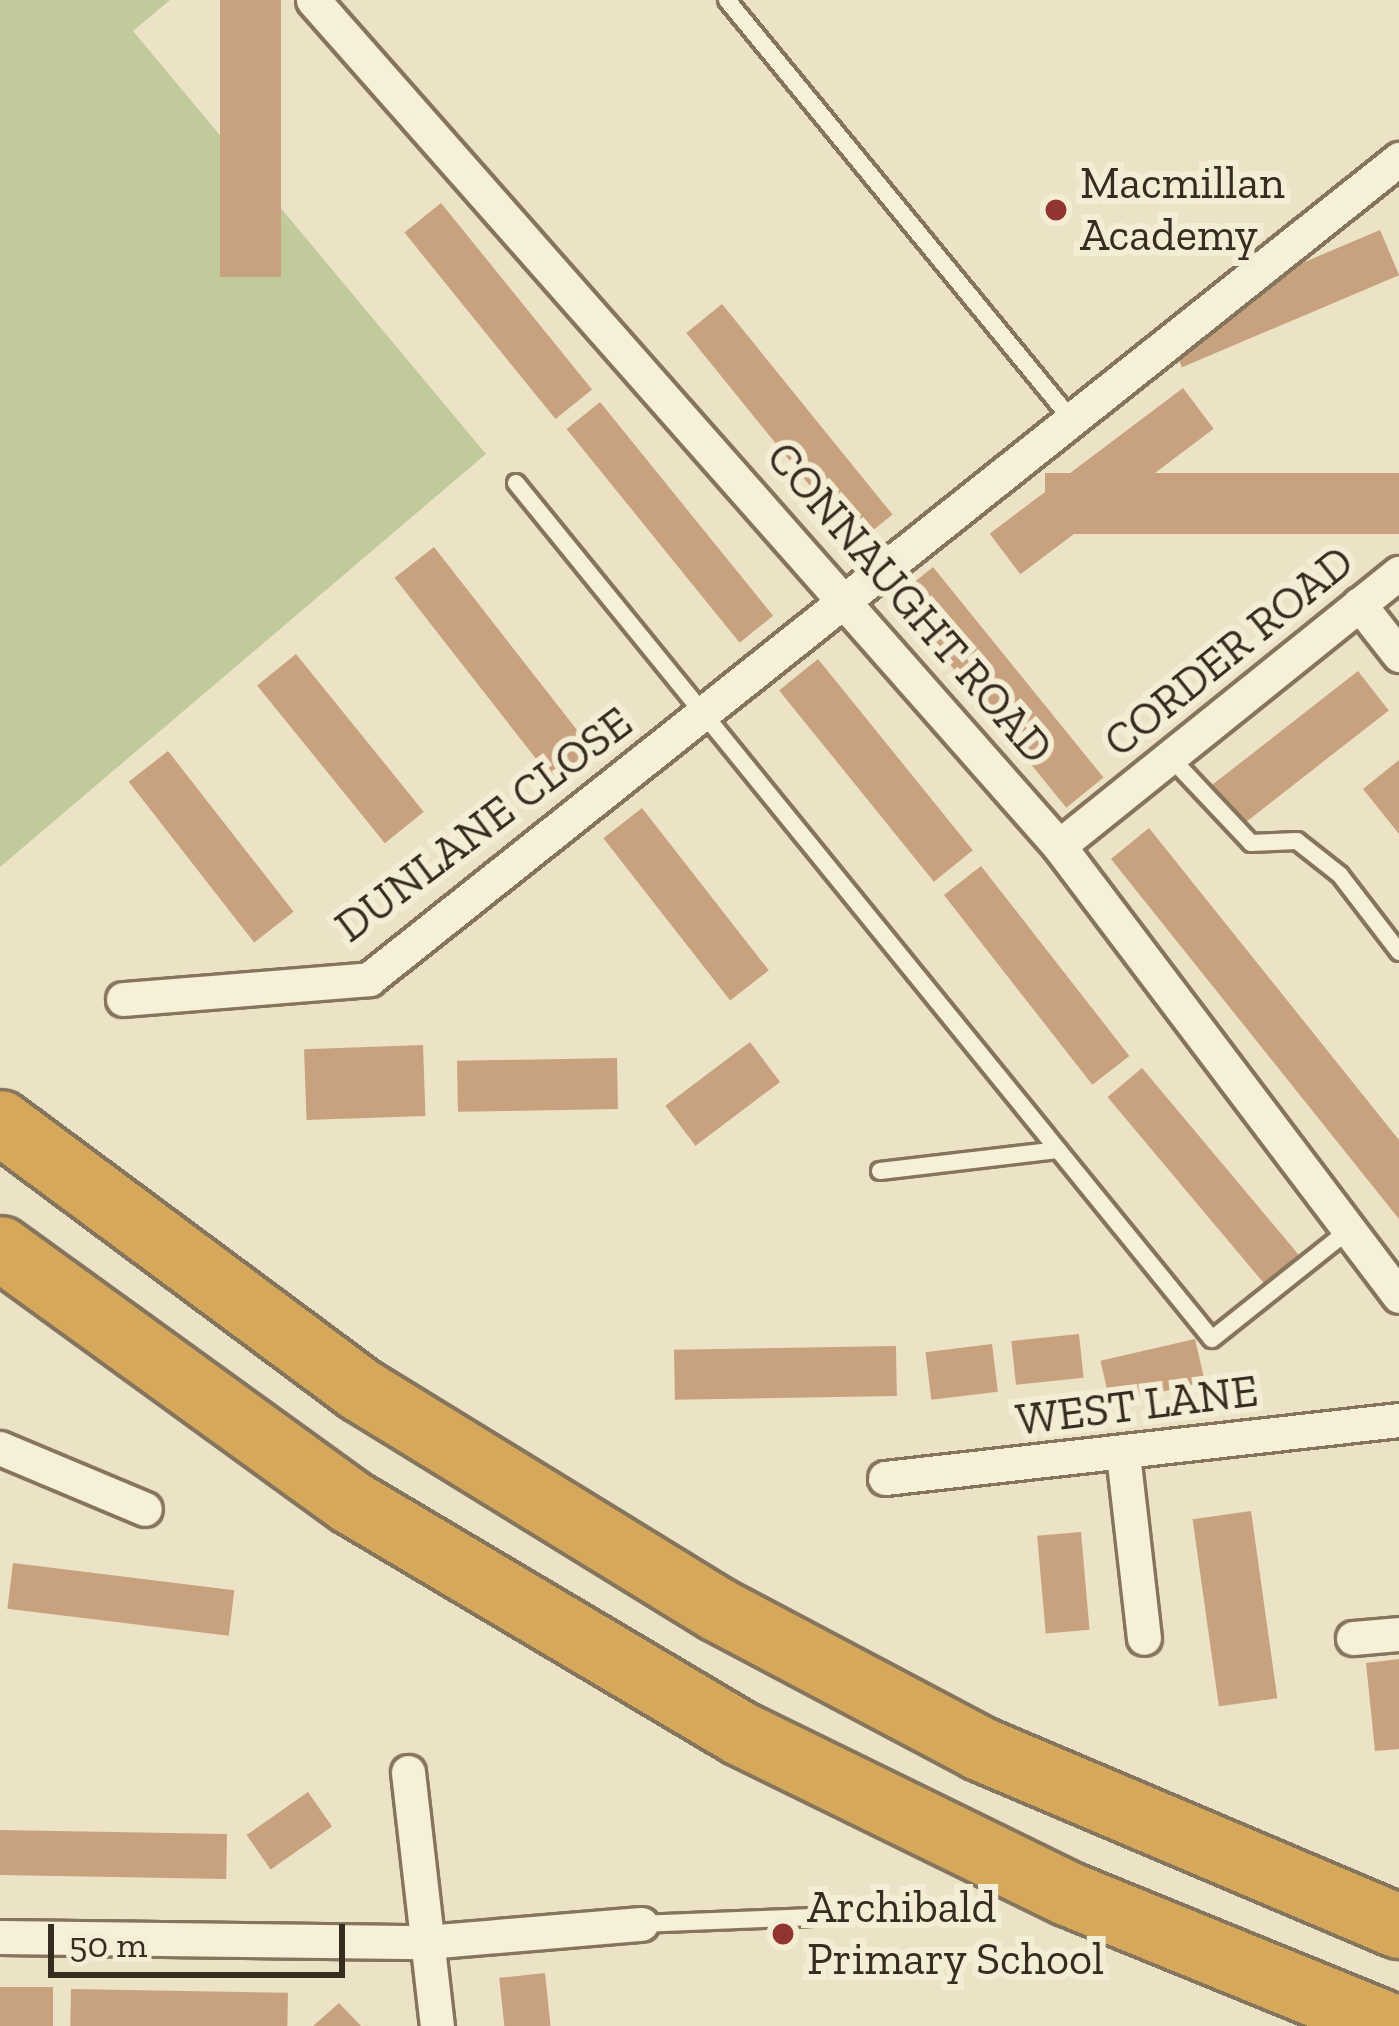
<!DOCTYPE html>
<style>
body{margin:0}
#map{position:relative;width:1399px;height:2026px;overflow:hidden;background:#ece3c6;font-family:"Zilla Slab",serif}
div>[style]{position:absolute}
.green>*{inset:0;background:#c1ca9a}
.building>*{inset:0;background:#c8a17e;transform-origin:0 0}
.roads{filter:drop-shadow(3px 0 #86755d) drop-shadow(-3px 0 #86755d) drop-shadow(0 3px #86755d) drop-shadow(0 -3px #86755d)}
.lane>*{height:16px;margin:-8px;padding:0 8px;transform-origin:8px;border-radius:8px;background:#f7f0d9}
.street>*{height:33px;margin:-16.5px;padding:0 16.5px;transform-origin:16.5px;border-radius:16.5px;background:#f7f0d9}
.highway>*{height:63px;margin:-31.5px;padding:0 31.5px;transform-origin:31.5px;border-radius:31.5px;background:#d6a85c}
.dots>*{width:33px;height:33px;translate:-50% -50%;box-sizing:border-box;border:6px solid #f4edd5;border-radius:50%}
span{translate:-50% -50%;white-space:nowrap;text-align:center;line-height:1.15;-webkit-text-stroke:12px #f4edd5;paint-order:stroke}
.poi-label{font-size:45px;color:#372c20}
.left{translate:0 -50%;text-align:left}
.street-label{font-size:45px;color:#372c20}
.scale{position:absolute;left:48px;top:1924px;width:297px;height:54px;box-sizing:border-box;border:6px solid #372c20;border-top:0;padding-left:15px;font-size:36px;line-height:42px;white-space:nowrap;color:#372c20;-webkit-text-stroke:9px #f4edd5;paint-order:stroke}
</style>
<div id="map">
<div class="green">
<i style="clip-path:polygon(0 0,170px 0,133px 31px,486px 454px,0 867px)"></i>
</div>
<div class="building">
<i style="left:220px;top:0;width:61px;height:277px"></i>
<i style="left:441px;top:203px;width:240px;height:47px;rotate:51deg"></i>
<i style="left:1380px;top:230px;width:49px;height:236px;rotate:67deg"></i>
<i style="left:722px;top:304px;width:271px;height:46px;rotate:51deg"></i>
<i style="left:1183px;top:388px;width:51px;height:242px;rotate:53deg"></i>
<i style="left:600px;top:402px;width:275px;height:43px;rotate:51deg"></i>
<i style="left:1399px;top:473px;width:61px;height:354px;rotate:90deg"></i>
<i style="left:434px;top:547px;width:259px;height:50px;rotate:52deg"></i>
<i style="left:933px;top:567px;width:271px;height:48px;rotate:51deg"></i>
<i style="left:296px;top:654px;width:203px;height:50px;rotate:51deg"></i>
<i style="left:818px;top:659px;width:246px;height:50px;rotate:51deg"></i>
<i style="left:1358px;top:671px;width:50px;height:197px;rotate:52deg"></i>
<i style="left:168px;top:751px;width:204px;height:50px;rotate:52deg"></i>
<i style="clip-path:polygon(1399px 760px,1399px 834px,1363px 789px)"></i>
<i style="left:642px;top:808px;width:206px;height:49px;rotate:52deg"></i>
<i style="clip-path:polygon(1149px 828px,1399px 1140px,1399px 1219px,1111px 859px)"></i>
<i style="left:981px;top:866px;width:241px;height:47px;rotate:52deg"></i>
<i style="left:750px;top:1042px;width:50px;height:106px;rotate:53deg"></i>
<i style="left:423px;top:1045px;width:71px;height:119px;rotate:88deg"></i>
<i style="left:617px;top:1058px;width:51px;height:160px;rotate:89deg"></i>
<i style="left:1142px;top:1068px;width:244px;height:45px;rotate:50deg"></i>
<i style="left:1079px;top:1334px;width:44px;height:68px;rotate:84deg"></i>
<i style="left:1195px;top:1339px;width:44px;height:97px;rotate:77deg"></i>
<i style="left:992px;top:1344px;width:48px;height:67px;rotate:83deg"></i>
<i style="left:896px;top:1346px;width:50px;height:222px;rotate:89deg"></i>
<i style="left:1251px;top:1511px;width:189px;height:59px;rotate:82deg"></i>
<i style="left:1081px;top:1532px;width:98px;height:44px;rotate:85deg"></i>
<i style="left:13px;top:1563px;width:223px;height:46px;rotate:7deg"></i>
<i style="clip-path:polygon(1399px 1659px,1399px 1749px,1375px 1751px,1366px 1663px)"></i>
<i style="left:308px;top:1792px;width:42px;height:75px;rotate:55deg"></i>
<i style="left:0;top:1830px;width:227px;height:45px;rotate:1deg"></i>
<i style="left:545px;top:1973px;width:53px;height:46px;rotate:84deg"></i>
<i style="left:0;top:1987px;width:53px;height:39px"></i>
<i style="left:71px;top:1989px;width:217px;height:37px;rotate:1deg"></i>
<i style="clip-path:polygon(339px 2003px,361px 2026px,313px 2026px)"></i>
</div>
<div class="roads">
<div class="lane">
<i style="left:727px;top:0;width:542px;rotate:50.61deg"></i>
<i style="left:516px;top:483px;width:1103px;rotate:50.89deg"></i>
<i style="left:1212px;top:1339px;width:175px;rotate:-38.5deg"></i>
<i style="left:1170px;top:757px;width:118px;rotate:46.7deg"></i>
<i style="left:1251px;top:843px;width:46px;rotate:-2.5deg"></i>
<i style="left:1297px;top:841px;width:55px;rotate:38.3deg"></i>
<i style="left:1340px;top:875px;width:97px;rotate:52.5deg"></i>
<i style="left:880px;top:1171px;width:179px;rotate:-6.7deg"></i>
<i style="left:641px;top:1924px;width:201px;rotate:-2.3deg"></i>
</div>
<div class="street">
<i style="left:313px;top:0;width:1128px;rotate:48.59deg"></i>
<i style="left:1059px;top:846px;width:564px;rotate:52.93deg"></i>
<i style="left:1359px;top:604px;width:65px;rotate:51.9deg"></i>
<i style="left:1059px;top:846px;width:436px;rotate:-38.8deg"></i>
<i style="left:123px;top:999px;width:247px;rotate:-4.6deg"></i>
<i style="left:369px;top:979px;width:1317px;rotate:-38.52deg"></i>
<i style="left:0;top:1448px;width:157px;rotate:22.8deg"></i>
<i style="left:1123px;top:1454px;width:185px;rotate:83.5deg"></i>
<i style="left:885px;top:1478px;width:517px;rotate:-6.44deg"></i>
<i style="left:1353px;top:1638px;width:46px;rotate:-5deg"></i>
<i style="left:408px;top:1772px;width:256px;rotate:83.5deg"></i>
<i style="left:0;top:1937px;width:426px;rotate:0.7deg"></i>
<i style="left:426px;top:1942px;width:216px;rotate:-4.8deg"></i>
</div>
<div class="highway">
<i style="left:0;top:1122px;width:450px;rotate:36.6deg"></i>
<i style="left:361px;top:1390px;width:418px;rotate:31.6deg"></i>
<i style="left:717px;top:1609px;width:297px;rotate:27.9deg"></i>
<i style="left:979px;top:1748px;width:456px;rotate:23deg"></i>
<i style="left:0;top:1248px;width:433px;rotate:35.9deg"></i>
<i style="left:351px;top:1502px;width:452px;rotate:30.7deg"></i>
<i style="left:740px;top:1733px;width:366px;rotate:26.1deg"></i>
<i style="left:1069px;top:1894px;width:349px;rotate:22.2deg"></i>
</div>
</div>
<div class="dots">
<i style="left:1056px;top:210px;background:#923530"></i>
<i style="left:783px;top:1934px;background:#923530"></i>
</div>
<div class="poi-label">
<span class="left" style="left:1080px;top:210px">Macmillan<br>Academy</span>
<span class="left" style="left:807px;top:1934px">Archibald<br>Primary School</span>
</div>
<div class="street-label">
<span style="left:909px;top:603px;rotate:49deg">CONNAUGHT ROAD</span>
<span style="left:1229px;top:652px;rotate:-39deg">CORDER ROAD</span>
<span style="left:484px;top:825px;rotate:-37deg">DUNLANE CLOSE</span>
<span style="left:1137px;top:1406px;rotate:-7deg">WEST LANE</span>
</div>
<div class="scale">50 m</div>
</div>
